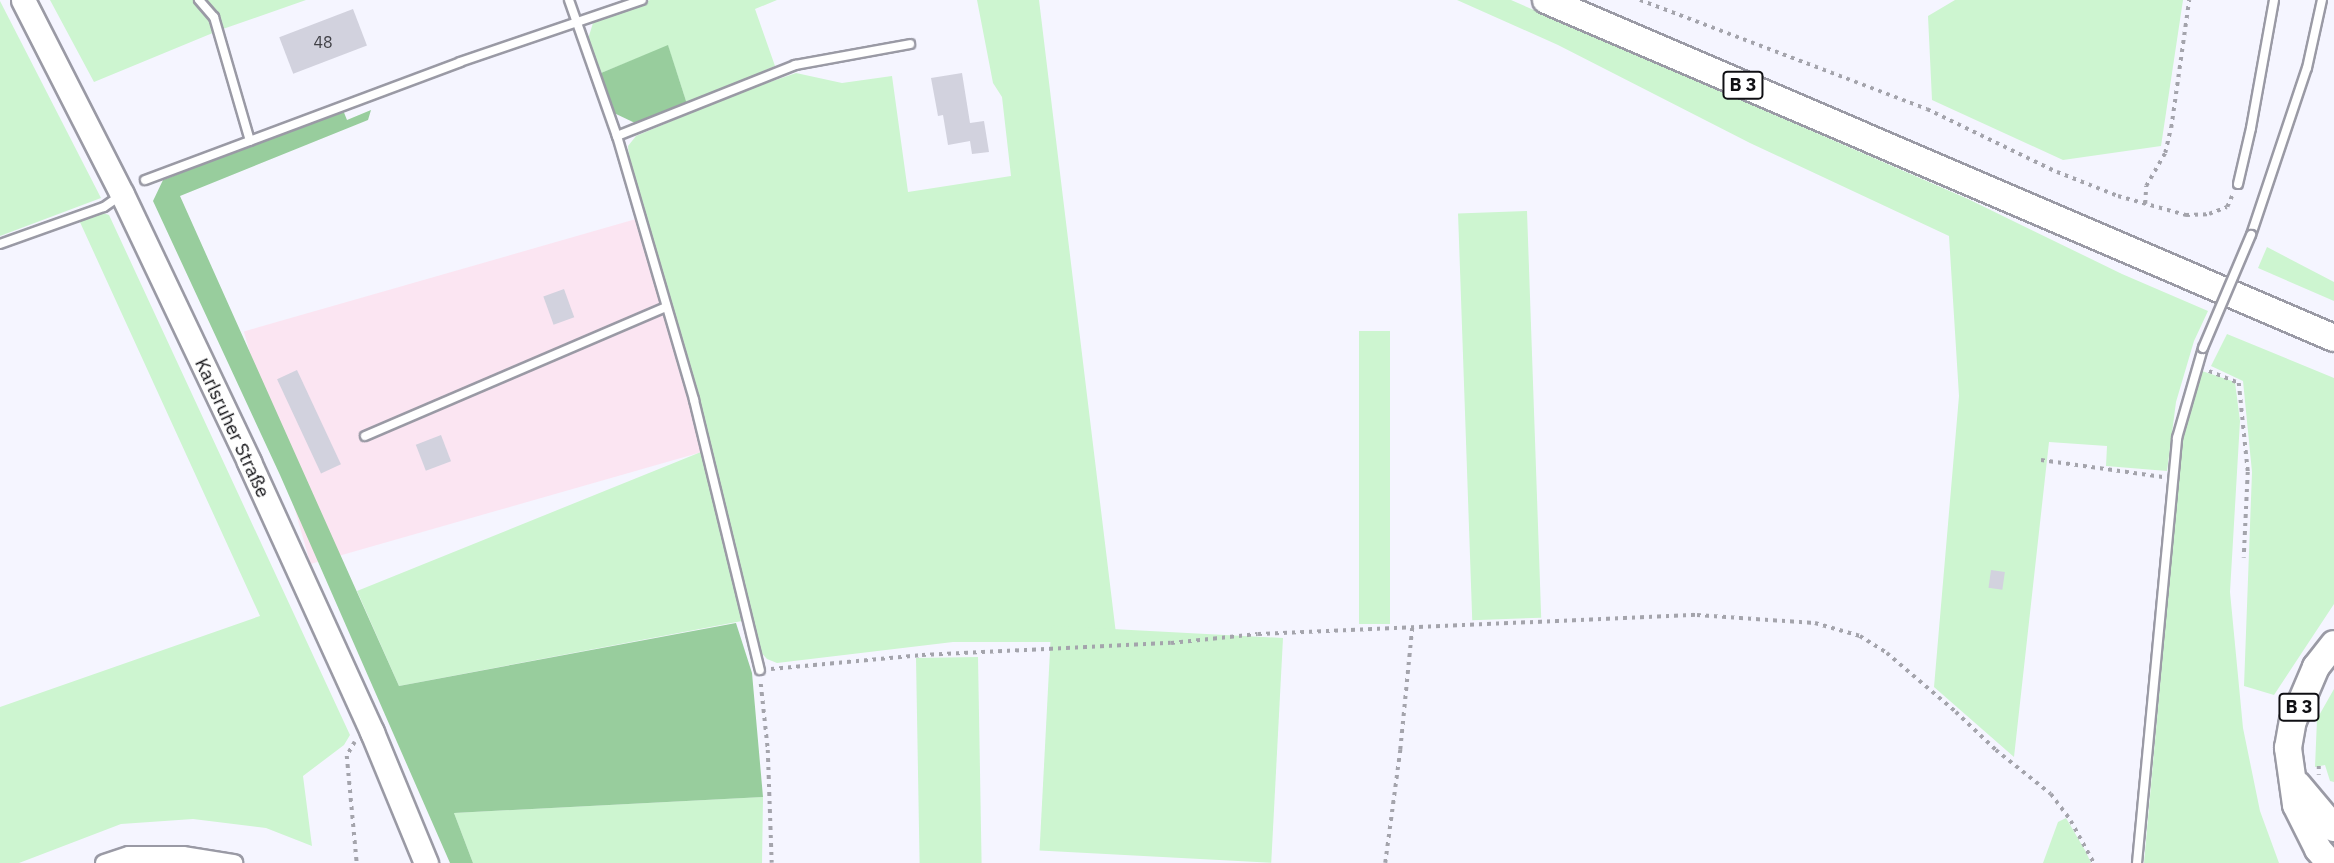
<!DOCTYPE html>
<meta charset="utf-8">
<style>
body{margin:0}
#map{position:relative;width:2334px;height:863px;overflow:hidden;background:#f5f5ff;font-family:"IBM Plex Sans",sans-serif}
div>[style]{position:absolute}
.commercial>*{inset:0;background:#fbe5f2;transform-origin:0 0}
.green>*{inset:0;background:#cdf5d0;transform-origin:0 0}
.forest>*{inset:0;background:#98cd9d}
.building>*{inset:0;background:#d2d2de;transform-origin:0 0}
.path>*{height:3.5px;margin-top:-1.75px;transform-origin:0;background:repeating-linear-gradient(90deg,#a4a4ac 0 3.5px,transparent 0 8.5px)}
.roads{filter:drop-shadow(2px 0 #9a9aa5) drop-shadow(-2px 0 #9a9aa5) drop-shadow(0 2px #9a9aa5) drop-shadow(0 -2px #9a9aa5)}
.lane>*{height:8px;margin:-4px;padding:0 4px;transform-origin:4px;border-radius:4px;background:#fff}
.street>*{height:16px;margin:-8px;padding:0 8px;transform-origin:8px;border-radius:8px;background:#fff}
.secondary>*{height:23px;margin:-11.5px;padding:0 11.5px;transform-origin:11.5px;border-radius:11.5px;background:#fff}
.primary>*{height:26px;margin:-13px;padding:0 13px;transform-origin:13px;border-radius:13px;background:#fff}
.bridges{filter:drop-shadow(2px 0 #9a9aa5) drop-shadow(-2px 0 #9a9aa5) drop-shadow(0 2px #9a9aa5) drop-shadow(0 -2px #9a9aa5)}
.lane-bridge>*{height:8px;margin:-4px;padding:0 4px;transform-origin:4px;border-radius:4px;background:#fff}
span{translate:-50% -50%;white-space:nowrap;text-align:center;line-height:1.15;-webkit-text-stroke:5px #fff;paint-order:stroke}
.number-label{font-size:16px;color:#404046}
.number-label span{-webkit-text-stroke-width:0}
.shield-label span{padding:2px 5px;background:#fff;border:2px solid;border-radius:5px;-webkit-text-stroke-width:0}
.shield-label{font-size:18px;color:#101014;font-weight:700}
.street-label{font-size:19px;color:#101014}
</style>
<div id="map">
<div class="commercial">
<i style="left:636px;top:219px;width:242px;height:408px;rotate:74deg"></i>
</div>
<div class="green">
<i style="clip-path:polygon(50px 0,306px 0,220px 30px,94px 82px)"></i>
<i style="clip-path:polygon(650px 0,777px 0,755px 9px,775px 66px,687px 104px,668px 46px,601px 73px,588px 39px,593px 23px)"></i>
<i style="clip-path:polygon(977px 0,1039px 0,1117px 642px,953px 642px,777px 663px,767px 659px,759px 650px,701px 406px,629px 158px,628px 146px,636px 136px,741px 92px,796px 73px,842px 83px,892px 76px,908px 192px,1011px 176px,1002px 97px,993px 83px)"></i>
<i style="clip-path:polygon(1457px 0,1511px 0,1968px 199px,2122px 274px,2208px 311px,2194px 341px,2176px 402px,2167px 471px,2106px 466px,2107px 446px,2049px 442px,2014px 757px,1934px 687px,1959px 396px,1949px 236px,1750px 143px,1558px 45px)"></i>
<i style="clip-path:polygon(1955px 0,2183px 0,2161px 146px,2063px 160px,1932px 100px,1928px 16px)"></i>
<i style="clip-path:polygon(0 1px,101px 198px,0 236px)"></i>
<i style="left:1527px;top:211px;width:407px;height:69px;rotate:88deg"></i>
<i style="clip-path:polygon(103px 213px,109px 215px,350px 735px,344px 745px,303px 776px,312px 846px,266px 828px,193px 819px,121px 824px,19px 863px,0 863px,0 707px,260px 616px,79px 220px)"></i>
<i style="clip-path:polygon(2267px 247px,2334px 282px,2334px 301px,2258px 268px)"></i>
<i style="left:1359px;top:331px;width:31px;height:293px"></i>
<i style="clip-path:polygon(2227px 334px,2334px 378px,2334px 604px,2274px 695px,2244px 686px,2252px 472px,2243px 381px,2211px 366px)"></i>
<i style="clip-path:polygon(2202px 371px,2235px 382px,2240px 421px,2230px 592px,2243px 728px,2260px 811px,2279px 863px,2144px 863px,2182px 440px)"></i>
<i style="clip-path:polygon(701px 452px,742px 621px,399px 686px,357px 591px)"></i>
<i style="left:1283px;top:638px;width:225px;height:232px;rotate:93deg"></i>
<i style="left:978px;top:657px;width:206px;height:62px;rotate:89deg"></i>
<i style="clip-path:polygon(2334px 689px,2334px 782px,2330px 781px,2325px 765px,2315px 767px,2317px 719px)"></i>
<i style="clip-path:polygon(763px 797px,762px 863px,473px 863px,454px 813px)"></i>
<i style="clip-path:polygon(2066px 818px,2086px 852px,2091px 863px,2043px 863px,2058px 822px)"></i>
</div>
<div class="forest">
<i style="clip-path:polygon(668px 45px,687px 104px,635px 123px,614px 113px,601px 73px)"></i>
<i style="clip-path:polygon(343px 110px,347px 120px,371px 110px,368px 120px,180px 196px,399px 686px,736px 623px,752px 673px,763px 797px,454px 813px,473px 863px,450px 863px,280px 475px,153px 201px,163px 180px)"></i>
</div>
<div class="building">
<i style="left:353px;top:9px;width:39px;height:79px;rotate:69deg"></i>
<i style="clip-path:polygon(962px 73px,970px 123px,984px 121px,989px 152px,972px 154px,970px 141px,948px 145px,943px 115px,938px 116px,931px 78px)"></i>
<i style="left:564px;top:289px;width:30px;height:22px;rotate:70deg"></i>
<i style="left:297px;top:370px;width:104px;height:22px;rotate:65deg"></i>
<i style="left:441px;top:435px;width:28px;height:27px;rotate:69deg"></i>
<i style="left:1991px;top:570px;width:14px;height:18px;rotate:8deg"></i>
</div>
<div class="path">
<i style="left:1640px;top:0;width:307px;rotate:20.8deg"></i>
<i style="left:1927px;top:109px;width:144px;rotate:25.9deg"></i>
<i style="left:2057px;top:172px;width:66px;rotate:21.5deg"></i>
<i style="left:2118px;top:196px;width:71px;rotate:15.6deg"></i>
<i style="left:2186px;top:215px;width:23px;rotate:-2deg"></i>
<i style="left:2209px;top:214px;width:19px;rotate:-21deg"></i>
<i style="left:2227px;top:207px;width:12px;rotate:-66deg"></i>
<i style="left:2145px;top:204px;width:18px;rotate:-87deg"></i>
<i style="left:2146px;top:186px;width:38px;rotate:-60deg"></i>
<i style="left:2165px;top:153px;width:26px;rotate:-77deg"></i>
<i style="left:2171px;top:128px;width:129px;rotate:-82deg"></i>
<i style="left:2209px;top:371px;width:32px;rotate:22deg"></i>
<i style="left:2239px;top:383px;width:89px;rotate:84.2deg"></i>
<i style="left:2248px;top:472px;width:86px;rotate:92.7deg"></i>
<i style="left:2041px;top:460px;width:123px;rotate:7.9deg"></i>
<i style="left:771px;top:669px;width:152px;rotate:-5.3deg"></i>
<i style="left:922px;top:655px;width:249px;rotate:-2.8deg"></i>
<i style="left:1171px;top:643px;width:87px;rotate:-5.9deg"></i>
<i style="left:1258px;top:634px;width:439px;rotate:-2.5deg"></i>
<i style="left:1697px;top:615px;width:118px;rotate:3.9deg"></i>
<i style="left:1815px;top:623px;width:47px;rotate:16.1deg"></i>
<i style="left:1860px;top:636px;width:32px;rotate:32deg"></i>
<i style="left:1887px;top:653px;width:91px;rotate:40.5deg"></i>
<i style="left:1956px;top:712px;width:55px;rotate:43.5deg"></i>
<i style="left:1996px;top:750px;width:70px;rotate:38.7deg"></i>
<i style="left:2051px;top:794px;width:34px;rotate:53deg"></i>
<i style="left:2071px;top:821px;width:48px;rotate:61.3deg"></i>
<i style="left:761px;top:684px;width:66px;rotate:83.9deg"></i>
<i style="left:768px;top:750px;width:113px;rotate:88deg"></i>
<i style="left:355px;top:742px;width:16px;rotate:120deg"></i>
<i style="left:347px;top:756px;width:107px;rotate:84.7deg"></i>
<i style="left:2319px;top:766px;width:9px;rotate:90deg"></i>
<i style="left:1385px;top:863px;width:114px;rotate:-82.4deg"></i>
<i style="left:1400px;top:750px;width:124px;rotate:-84.4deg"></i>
</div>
<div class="roads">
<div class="lane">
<i style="left:199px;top:0;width:23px;rotate:49deg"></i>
<i style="left:214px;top:17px;width:129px;rotate:73.8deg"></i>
<i style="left:569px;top:0;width:144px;rotate:70.6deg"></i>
<i style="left:617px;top:136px;width:275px;rotate:73.7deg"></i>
<i style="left:694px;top:400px;width:278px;rotate:76.3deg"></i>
<i style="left:617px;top:136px;width:192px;rotate:-21.7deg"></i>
<i style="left:795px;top:65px;width:117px;rotate:-10.3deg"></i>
<i style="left:145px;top:180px;width:336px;rotate:-20.5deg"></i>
<i style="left:460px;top:62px;width:192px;rotate:-18.8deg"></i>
<i style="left:2238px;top:184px;width:57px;rotate:-76.9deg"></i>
<i style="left:2251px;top:128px;width:130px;rotate:-79.8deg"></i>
<i style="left:2251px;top:235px;width:176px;rotate:-71.5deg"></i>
<i style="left:2307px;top:68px;width:70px;rotate:-77.6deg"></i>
<i style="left:0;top:244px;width:110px;rotate:-19.6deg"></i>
<i style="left:104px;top:207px;width:19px;rotate:-35deg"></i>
<i style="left:365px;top:436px;width:327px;rotate:-23.2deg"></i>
<i style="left:2137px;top:863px;width:427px;rotate:-84.6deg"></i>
<i style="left:2177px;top:438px;width:94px;rotate:-73.9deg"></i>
</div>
<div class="street">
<i style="left:104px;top:863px;width:26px;rotate:-18deg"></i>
<i style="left:129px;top:855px;width:54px"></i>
<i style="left:183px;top:855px;width:52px;rotate:8.9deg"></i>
</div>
<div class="secondary">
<i style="left:23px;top:0;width:218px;rotate:63deg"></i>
<i style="left:122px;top:194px;width:297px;rotate:64.6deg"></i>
<i style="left:249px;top:462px;width:297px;rotate:65.5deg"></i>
<i style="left:372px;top:732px;width:142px;rotate:67.6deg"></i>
</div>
<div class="primary">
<i style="left:1546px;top:0;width:857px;rotate:23.22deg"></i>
<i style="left:2298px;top:785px;width:56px;rotate:50.1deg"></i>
<i style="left:2330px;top:863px;width:18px;rotate:-131deg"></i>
<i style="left:2318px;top:849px;width:49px;rotate:-116.6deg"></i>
<i style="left:2296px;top:805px;width:58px;rotate:-98deg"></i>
<i style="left:2288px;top:748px;width:27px;rotate:-80deg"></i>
<i style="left:2293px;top:721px;width:59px;rotate:-66.9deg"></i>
<i style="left:2316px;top:667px;width:29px;rotate:-52deg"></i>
</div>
</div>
<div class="bridges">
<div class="lane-bridge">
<i style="left:2203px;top:348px;width:123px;rotate:-67deg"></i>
</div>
</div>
<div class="number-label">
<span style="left:323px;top:42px">48</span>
</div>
<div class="shield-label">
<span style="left:1743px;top:85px">B 3</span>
<span style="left:2299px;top:707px">B 3</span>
</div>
<div class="street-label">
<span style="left:232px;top:428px;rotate:65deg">Karlsruher Straße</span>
</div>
</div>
